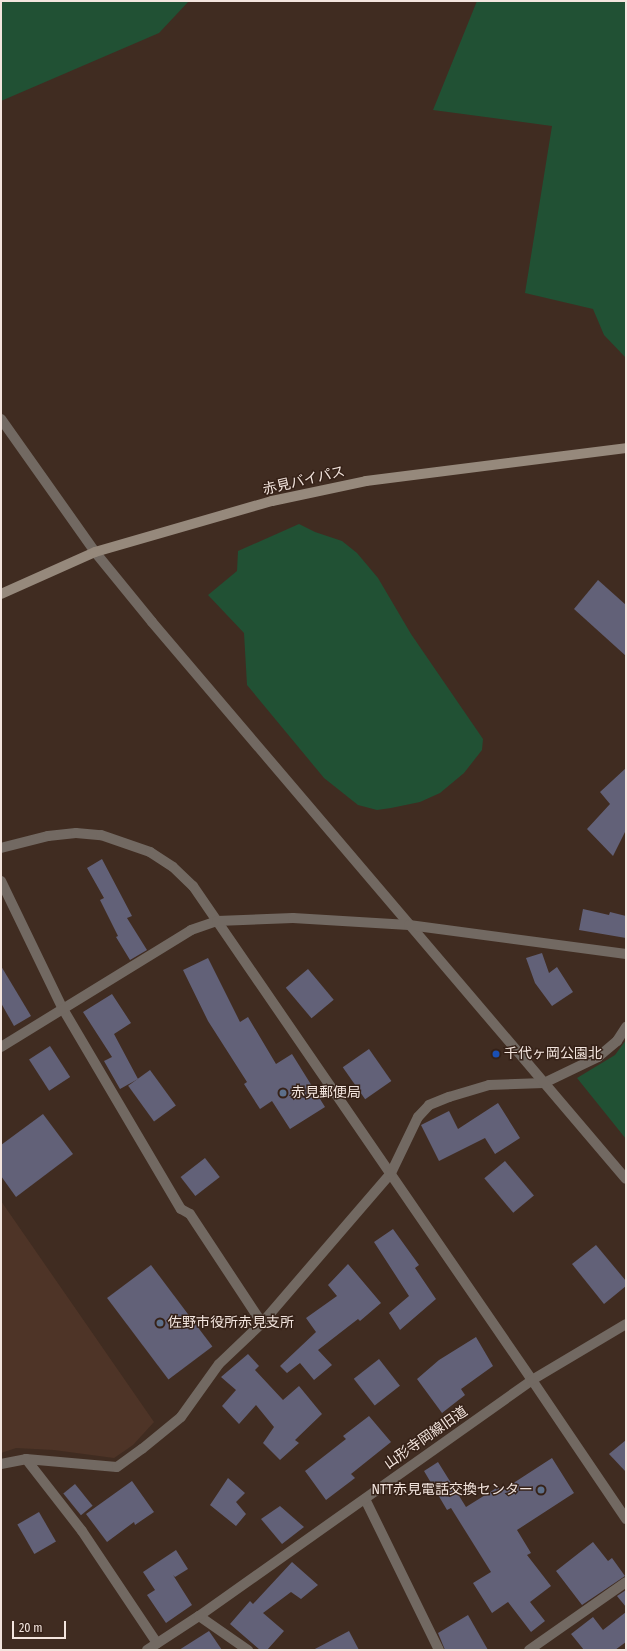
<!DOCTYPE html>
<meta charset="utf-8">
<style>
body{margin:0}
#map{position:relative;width:627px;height:1651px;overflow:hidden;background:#402c21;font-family:"Fira Sans Condensed","Noto Sans JP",sans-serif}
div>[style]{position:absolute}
.built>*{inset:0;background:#4e3427}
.green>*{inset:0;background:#215134}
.building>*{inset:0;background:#626178;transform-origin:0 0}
.minor>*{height:10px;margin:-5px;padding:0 5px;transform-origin:5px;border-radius:5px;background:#726962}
.tertiary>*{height:10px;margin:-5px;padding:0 5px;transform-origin:5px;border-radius:5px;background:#726962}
.secondary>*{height:10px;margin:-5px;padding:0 5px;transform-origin:5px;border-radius:5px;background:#96897c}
.dots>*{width:11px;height:11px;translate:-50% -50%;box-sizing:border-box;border:2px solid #362218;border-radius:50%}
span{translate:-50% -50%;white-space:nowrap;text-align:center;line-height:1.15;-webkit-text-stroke:3px #362218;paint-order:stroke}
.street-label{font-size:14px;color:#f3e5de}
.poi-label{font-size:14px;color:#f3e5de}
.left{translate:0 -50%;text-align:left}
.right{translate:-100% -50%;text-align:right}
.frame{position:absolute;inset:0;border:2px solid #f3e5de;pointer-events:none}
.scale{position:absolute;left:12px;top:1621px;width:54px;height:18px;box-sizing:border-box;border:2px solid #f3e5de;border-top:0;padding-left:5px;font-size:12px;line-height:14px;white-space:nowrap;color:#f3e5de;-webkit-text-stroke:3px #362218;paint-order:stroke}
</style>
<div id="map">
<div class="built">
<i style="clip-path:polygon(1px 1201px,154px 1422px,133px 1445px,114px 1458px,54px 1450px,16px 1448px,1px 1453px)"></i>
</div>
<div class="green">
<i style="clip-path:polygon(1px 1px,189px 1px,159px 33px,1px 101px)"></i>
<i style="clip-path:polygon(477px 1px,626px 1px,626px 358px,604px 335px,593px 309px,525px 293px,552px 126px,433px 110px)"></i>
<i style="clip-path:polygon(299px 524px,315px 532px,342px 541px,357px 553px,378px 578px,411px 634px,483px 739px,482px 750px,464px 773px,440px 793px,420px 802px,391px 808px,377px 810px,358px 805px,324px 778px,247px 685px,244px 633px,208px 595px,237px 571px,238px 551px)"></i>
<i style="clip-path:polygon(626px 1040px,626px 1139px,577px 1078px,615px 1055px)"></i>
</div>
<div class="building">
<i style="clip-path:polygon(598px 580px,626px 605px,626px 656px,574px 609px)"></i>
<i style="clip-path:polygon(626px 768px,626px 830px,613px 856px,587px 829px,610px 804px,600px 792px)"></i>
<i style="clip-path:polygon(102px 859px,132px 916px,127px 918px,147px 950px,130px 960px,116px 937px,118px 936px,100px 900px,104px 898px,87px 868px)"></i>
<i style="clip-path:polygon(583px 909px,609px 915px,610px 912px,626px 916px,626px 938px,579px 930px)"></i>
<i style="clip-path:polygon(542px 953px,549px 973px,557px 967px,573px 992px,552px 1006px,535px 983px,526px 958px)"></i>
<i style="clip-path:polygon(208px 958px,240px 1022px,248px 1017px,276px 1064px,292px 1054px,325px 1107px,290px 1129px,272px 1101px,260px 1109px,244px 1084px,247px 1082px,208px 1021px,183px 970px)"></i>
<i style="clip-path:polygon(1px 966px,31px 1016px,14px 1026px,1px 1003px)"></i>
<i style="left:308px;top:969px;width:40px;height:29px;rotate:50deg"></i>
<i style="clip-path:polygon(112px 994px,131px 1023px,114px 1034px,138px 1079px,120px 1089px,104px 1061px,112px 1057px,83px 1012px)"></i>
<i style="left:50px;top:1046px;width:37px;height:25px;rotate:57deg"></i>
<i style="left:369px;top:1049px;width:39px;height:32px;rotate:55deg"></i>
<i style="left:150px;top:1070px;width:44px;height:27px;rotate:54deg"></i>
<i style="clip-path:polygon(498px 1103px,520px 1138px,495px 1154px,485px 1138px,439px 1161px,421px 1125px,449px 1111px,458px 1129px)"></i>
<i style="clip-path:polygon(43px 1114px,73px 1154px,16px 1197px,1px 1176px,1px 1145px)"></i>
<i style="left:205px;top:1158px;width:24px;height:31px;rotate:52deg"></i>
<i style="left:505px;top:1161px;width:45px;height:27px;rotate:50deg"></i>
<i style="clip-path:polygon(393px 1229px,419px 1265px,415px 1268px,436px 1299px,400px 1330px,389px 1313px,409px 1296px,374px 1242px)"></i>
<i style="clip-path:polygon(596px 1245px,626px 1281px,626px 1286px,604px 1304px,572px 1264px)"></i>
<i style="clip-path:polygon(348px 1264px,381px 1303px,360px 1321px,358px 1319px,318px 1350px,332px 1365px,314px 1380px,300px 1363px,287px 1373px,280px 1366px,316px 1332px,306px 1318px,337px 1296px,328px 1285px)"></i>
<i style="left:151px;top:1265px;width:102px;height:55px;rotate:53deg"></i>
<i style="clip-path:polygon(476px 1337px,493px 1366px,461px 1389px,465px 1395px,442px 1413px,417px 1379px,439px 1360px)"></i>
<i style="clip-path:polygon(248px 1354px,259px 1366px,255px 1370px,283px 1400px,299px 1386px,322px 1414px,295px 1440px,299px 1443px,280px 1460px,263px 1443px,274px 1427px,256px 1405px,239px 1424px,222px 1406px,236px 1390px,221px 1377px)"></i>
<i style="left:379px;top:1359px;width:34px;height:32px;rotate:52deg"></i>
<i style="clip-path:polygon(369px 1416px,391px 1442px,351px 1474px,355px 1478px,326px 1500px,305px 1471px,346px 1439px,343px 1436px)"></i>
<i style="clip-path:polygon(626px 1440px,626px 1472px,609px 1454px)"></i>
<i style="clip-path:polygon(552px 1458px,574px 1493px,517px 1530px,531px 1553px,527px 1555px,551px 1586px,530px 1602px,545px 1621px,531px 1632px,508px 1602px,492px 1613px,473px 1583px,491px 1572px,451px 1508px,447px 1510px,424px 1471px,438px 1462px,466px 1507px,498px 1487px,501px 1491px)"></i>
<i style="clip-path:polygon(228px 1478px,245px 1493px,236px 1502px,246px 1514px,236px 1526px,210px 1505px)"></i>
<i style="clip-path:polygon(132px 1481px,154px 1512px,135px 1525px,134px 1522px,107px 1542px,86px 1514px)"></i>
<i style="left:75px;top:1484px;width:28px;height:15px;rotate:51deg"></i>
<i style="clip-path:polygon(280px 1506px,304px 1527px,282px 1544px,261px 1519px)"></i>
<i style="left:39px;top:1512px;width:34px;height:25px;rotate:60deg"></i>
<i style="clip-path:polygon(593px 1542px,608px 1561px,612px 1558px,625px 1576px,582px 1605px,556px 1571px)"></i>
<i style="clip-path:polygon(176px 1550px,188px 1569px,175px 1577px,173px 1575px,192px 1605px,166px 1623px,147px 1595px,155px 1590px,143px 1572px)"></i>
<i style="clip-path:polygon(292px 1562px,318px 1585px,301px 1599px,291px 1592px,263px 1613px,284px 1631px,267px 1650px,260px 1650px,230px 1624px,250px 1601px,253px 1604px)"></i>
<i style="clip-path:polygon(626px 1590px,626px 1607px,617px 1596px)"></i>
<i style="clip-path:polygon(626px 1612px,626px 1642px,615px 1650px,584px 1650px,571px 1634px,593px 1617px,603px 1630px)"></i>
<i style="clip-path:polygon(468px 1615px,488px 1650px,445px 1650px,438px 1633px)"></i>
<i style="clip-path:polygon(209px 1631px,222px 1650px,179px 1650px)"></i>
<i style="clip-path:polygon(349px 1631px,359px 1650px,313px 1650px)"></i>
</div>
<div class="minor">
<i style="left:1px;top:848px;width:49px;rotate:-14.3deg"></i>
<i style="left:48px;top:836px;width:28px;rotate:-6deg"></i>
<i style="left:76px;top:833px;width:25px;rotate:5deg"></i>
<i style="left:101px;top:835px;width:52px;rotate:19.1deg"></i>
<i style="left:150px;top:852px;width:27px;rotate:33deg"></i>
<i style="left:173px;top:867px;width:28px;rotate:44deg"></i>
<i style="left:193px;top:886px;width:599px;rotate:55.54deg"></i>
<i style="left:1px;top:881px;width:142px;rotate:64.2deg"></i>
<i style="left:63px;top:1009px;width:232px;rotate:59.5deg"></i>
<i style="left:181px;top:1209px;width:10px;rotate:29deg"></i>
<i style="left:190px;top:1214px;width:131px;rotate:56.6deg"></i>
<i style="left:26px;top:1459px;width:91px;rotate:5deg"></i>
<i style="left:117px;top:1467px;width:31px;rotate:-36deg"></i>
<i style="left:142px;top:1449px;width:50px;rotate:-39.4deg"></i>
<i style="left:181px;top:1417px;width:65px;rotate:-54.4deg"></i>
<i style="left:219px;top:1364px;width:59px;rotate:-43.6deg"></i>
<i style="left:262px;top:1323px;width:198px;rotate:-49.3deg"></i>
<i style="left:391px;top:1173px;width:62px;rotate:-64.3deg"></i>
<i style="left:418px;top:1117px;width:16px;rotate:-47deg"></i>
<i style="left:429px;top:1105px;width:22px;rotate:-22deg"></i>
<i style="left:449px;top:1097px;width:42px;rotate:-16.7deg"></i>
<i style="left:489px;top:1085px;width:55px;rotate:-2.1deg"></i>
<i style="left:544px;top:1083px;width:60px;rotate:-25.7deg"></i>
<i style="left:598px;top:1057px;width:25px;rotate:-40deg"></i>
<i style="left:617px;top:1041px;width:17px;rotate:-57deg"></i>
<i style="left:365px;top:1499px;width:168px;rotate:63.9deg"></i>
<i style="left:199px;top:1616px;width:60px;rotate:34.8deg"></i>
<i style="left:529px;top:1650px;width:118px;rotate:-35deg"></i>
</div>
<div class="tertiary">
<i style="left:1px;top:419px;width:163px;rotate:54.7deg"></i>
<i style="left:95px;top:552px;width:90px;rotate:50.8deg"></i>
<i style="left:152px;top:622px;width:731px;rotate:49.6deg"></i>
<i style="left:1px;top:1047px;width:223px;rotate:-31.6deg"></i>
<i style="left:191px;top:930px;width:28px;rotate:-19deg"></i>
<i style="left:217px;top:921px;width:76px;rotate:-2.3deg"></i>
<i style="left:293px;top:918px;width:116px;rotate:3.5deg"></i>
<i style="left:409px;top:925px;width:219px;rotate:7.6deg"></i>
<i style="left:532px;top:1380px;width:168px;rotate:55.9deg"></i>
<i style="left:1px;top:1464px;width:25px;rotate:-11deg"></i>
<i style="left:26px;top:1459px;width:91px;rotate:52.1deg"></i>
<i style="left:82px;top:1531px;width:135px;rotate:56.2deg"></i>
<i style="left:147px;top:1650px;width:62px;rotate:-33.2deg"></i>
<i style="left:199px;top:1616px;width:408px;rotate:-35.3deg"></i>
<i style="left:532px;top:1380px;width:109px;rotate:-30.8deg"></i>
</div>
<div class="secondary">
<i style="left:1px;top:594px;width:103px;rotate:-24.1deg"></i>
<i style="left:95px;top:552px;width:184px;rotate:-16.1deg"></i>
<i style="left:272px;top:501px;width:96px;rotate:-12deg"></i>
<i style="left:366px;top:481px;width:262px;rotate:-7.2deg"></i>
</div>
<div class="dots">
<i style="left:496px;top:1054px;background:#1a4fb4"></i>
<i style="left:283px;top:1093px;background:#5c6f8a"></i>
<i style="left:160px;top:1323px;background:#5c6f8a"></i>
<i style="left:541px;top:1490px;background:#5c6f8a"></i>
</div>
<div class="street-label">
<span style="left:304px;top:481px;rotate:-13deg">赤見バイパス</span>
<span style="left:426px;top:1438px;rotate:-35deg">山形寺岡線旧道</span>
</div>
<div class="poi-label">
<span class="left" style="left:504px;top:1054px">千代ヶ岡公園北</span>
<span class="left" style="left:291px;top:1093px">赤見郵便局</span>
<span class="left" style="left:168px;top:1323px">佐野市役所赤見支所</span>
<span class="right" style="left:533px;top:1490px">NTT赤見電話交換センター</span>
</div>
<div class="frame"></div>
<div class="scale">20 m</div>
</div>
